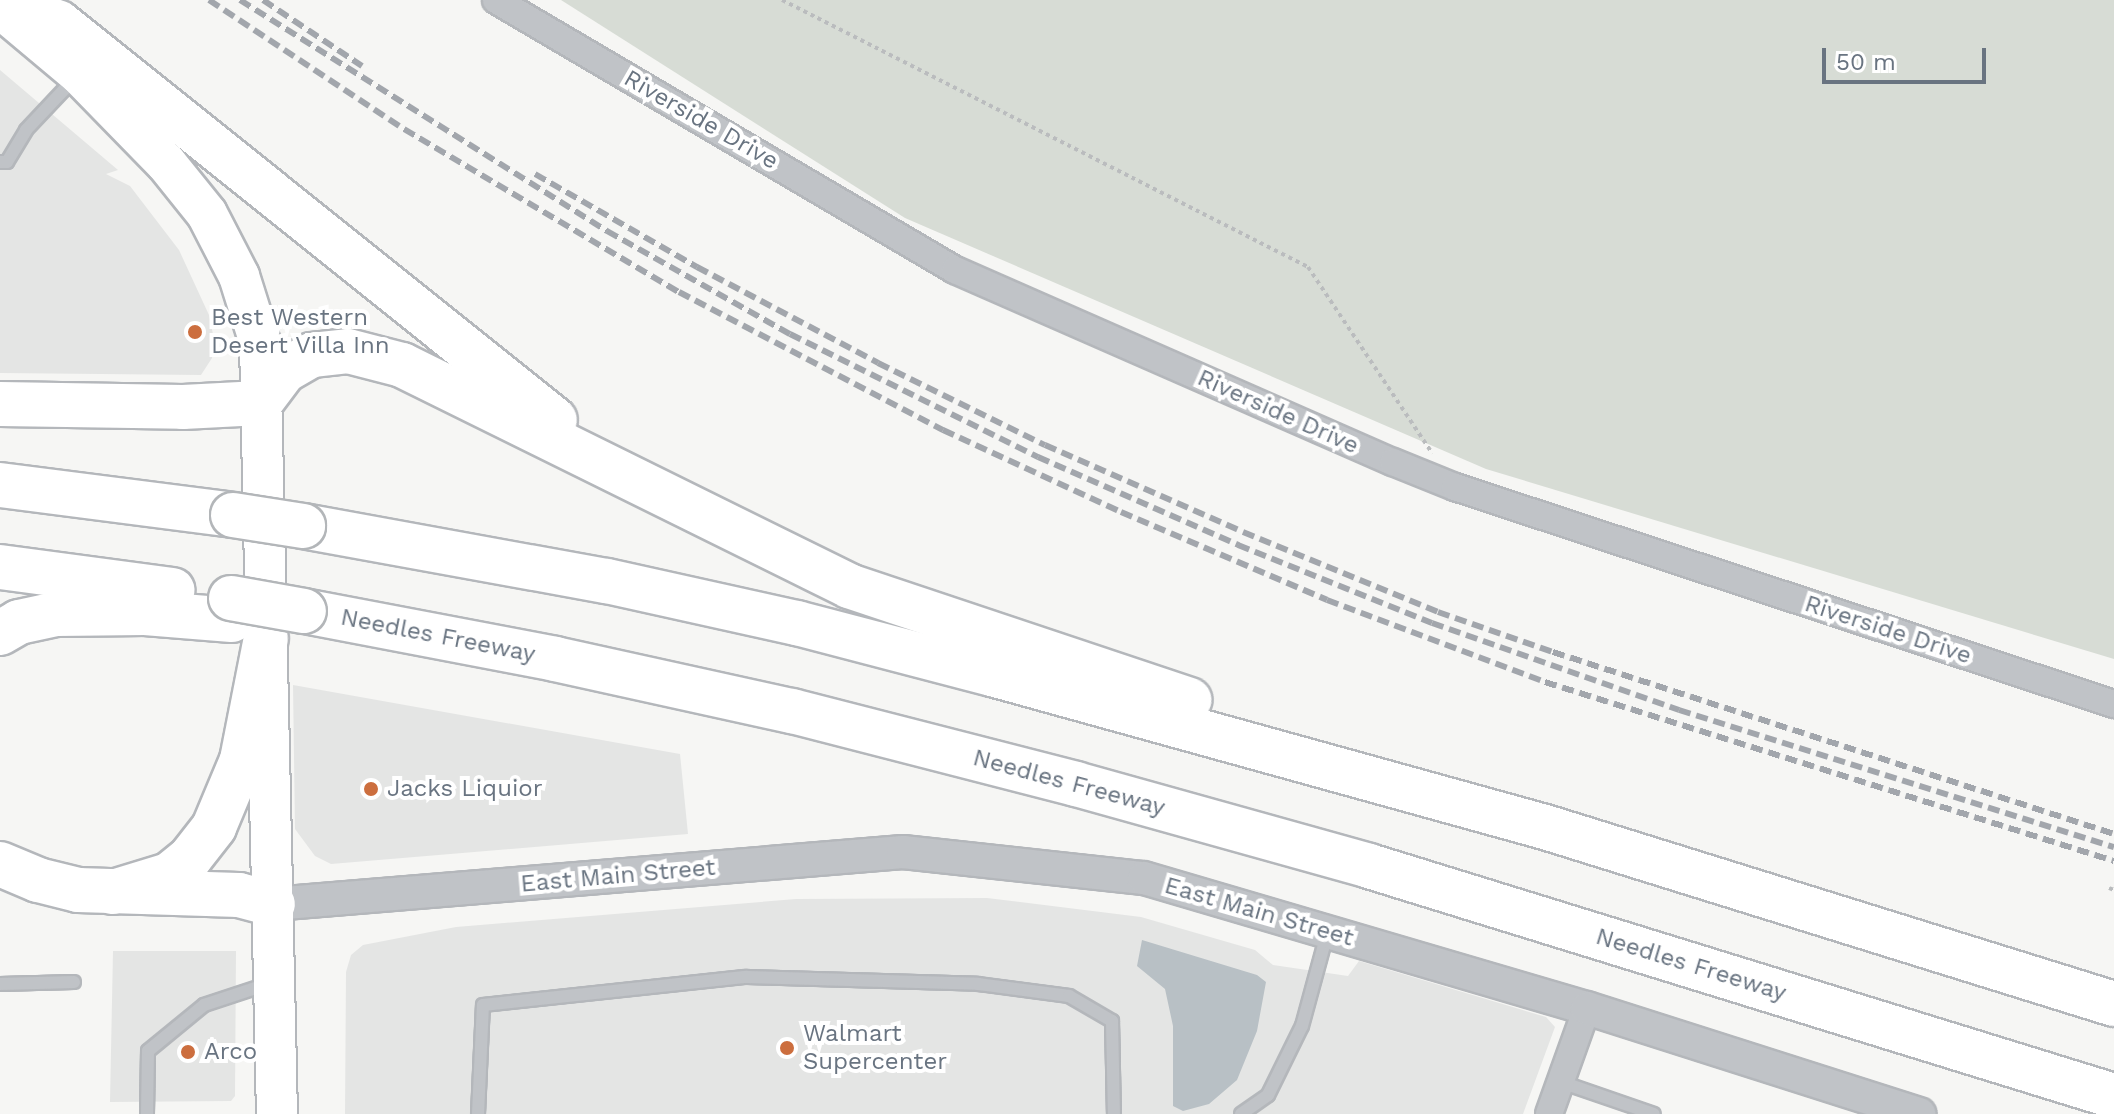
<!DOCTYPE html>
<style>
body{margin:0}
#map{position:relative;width:2114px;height:1114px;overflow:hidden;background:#f6f6f4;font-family:"Work Sans",sans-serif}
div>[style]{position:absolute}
.built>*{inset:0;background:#e4e5e4}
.green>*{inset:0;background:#d7dcd5}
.water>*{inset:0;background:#b8c0c5}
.path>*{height:4px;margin-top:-2px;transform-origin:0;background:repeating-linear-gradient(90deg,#babcbe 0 4px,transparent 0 8px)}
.roads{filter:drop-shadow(2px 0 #b4b7bb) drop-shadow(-2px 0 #b4b7bb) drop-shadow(0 2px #b4b7bb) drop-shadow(0 -2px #b4b7bb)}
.service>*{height:12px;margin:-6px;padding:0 6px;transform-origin:6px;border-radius:6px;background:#c0c3c7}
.minor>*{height:26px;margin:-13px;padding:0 13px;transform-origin:13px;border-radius:13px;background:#c0c3c7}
.tertiary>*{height:32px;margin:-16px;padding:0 16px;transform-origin:16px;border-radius:16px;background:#c0c3c7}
.primary>*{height:40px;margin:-20px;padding:0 20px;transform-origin:20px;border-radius:20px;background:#fff}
.motorway>*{height:44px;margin:-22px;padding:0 22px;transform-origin:22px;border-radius:22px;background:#fff}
.rail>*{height:6px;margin-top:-3px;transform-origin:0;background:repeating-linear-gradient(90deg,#a2a6ac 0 12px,transparent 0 18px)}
.bridges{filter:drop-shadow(2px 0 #b3b6b9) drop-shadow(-2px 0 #b3b6b9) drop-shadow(0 2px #b3b6b9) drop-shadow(0 -2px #b3b6b9)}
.motorway-bridge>*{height:44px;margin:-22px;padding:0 22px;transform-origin:22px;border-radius:22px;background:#fff}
.dots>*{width:22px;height:22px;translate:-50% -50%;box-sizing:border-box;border:4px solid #fff;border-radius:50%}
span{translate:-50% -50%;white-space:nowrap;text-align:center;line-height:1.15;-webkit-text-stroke:8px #fff;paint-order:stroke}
.street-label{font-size:24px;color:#697481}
.poi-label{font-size:24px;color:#697481}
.left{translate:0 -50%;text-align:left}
.scale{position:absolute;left:1822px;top:48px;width:164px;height:36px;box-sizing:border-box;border:4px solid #697481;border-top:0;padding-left:10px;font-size:24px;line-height:28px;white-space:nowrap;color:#697481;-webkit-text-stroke:6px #fff;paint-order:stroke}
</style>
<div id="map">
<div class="built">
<i style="clip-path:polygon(0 70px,118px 170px,106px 174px,130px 186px,179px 250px,209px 315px,215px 344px,212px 358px,201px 375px,0 373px)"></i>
<i style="clip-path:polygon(293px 685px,680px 754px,688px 834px,331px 864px,315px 856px,295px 829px)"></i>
<i style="clip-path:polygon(987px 898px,1141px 917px,1255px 950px,1273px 965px,1348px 976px,1359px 961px,1546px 1017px,1555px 1027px,1523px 1114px,345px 1114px,346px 972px,351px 955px,363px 945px,456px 927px,796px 899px)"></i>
<i style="clip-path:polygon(113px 951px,236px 951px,235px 1096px,231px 1101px,110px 1102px)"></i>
</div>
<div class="green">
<i style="clip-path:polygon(561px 0,2114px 0,2114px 659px,1486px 469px,905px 218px)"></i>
</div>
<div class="water">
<i style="clip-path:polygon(1142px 940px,1257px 975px,1266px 982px,1257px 1031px,1237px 1080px,1209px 1104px,1183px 1111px,1173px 1106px,1173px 1026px,1165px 989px,1137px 966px)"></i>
</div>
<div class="path">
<i style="left:782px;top:0;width:590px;rotate:26.91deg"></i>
<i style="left:1308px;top:267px;width:224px;rotate:56.3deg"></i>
<i style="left:2109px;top:888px;width:5px;rotate:22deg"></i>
</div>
<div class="roads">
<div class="service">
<i style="left:0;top:162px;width:7px"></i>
<i style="left:7px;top:162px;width:37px;rotate:-59deg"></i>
<i style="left:26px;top:130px;width:73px;rotate:-46.7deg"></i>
<i style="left:0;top:984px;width:74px;rotate:-1.5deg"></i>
<i style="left:1561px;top:1082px;width:98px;rotate:19deg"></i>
<i style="left:147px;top:1114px;width:63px;rotate:-89.1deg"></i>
<i style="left:148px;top:1051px;width:72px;rotate:-39.4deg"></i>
<i style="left:204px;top:1005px;width:67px;rotate:-18.2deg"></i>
<i style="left:478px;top:1114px;width:109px;rotate:-87.4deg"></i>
<i style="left:483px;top:1005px;width:265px;rotate:-6.1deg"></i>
<i style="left:747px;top:977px;width:231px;rotate:1.7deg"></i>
<i style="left:978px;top:984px;width:92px;rotate:7.5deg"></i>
<i style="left:1069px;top:996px;width:50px;rotate:30.2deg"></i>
<i style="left:1112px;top:1021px;width:93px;rotate:88.8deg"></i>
<i style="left:1241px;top:1114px;width:33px;rotate:-35deg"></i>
<i style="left:1268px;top:1095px;width:77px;rotate:-63.8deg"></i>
<i style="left:1302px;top:1026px;width:95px;rotate:-74.8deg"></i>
</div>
<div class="minor">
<i style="left:496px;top:0;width:533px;rotate:30.47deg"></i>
<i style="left:955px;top:270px;width:478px;rotate:23.7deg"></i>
<i style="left:1393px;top:462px;width:67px;rotate:22deg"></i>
<i style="left:1455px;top:487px;width:694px;rotate:18.23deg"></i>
<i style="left:1549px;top:1114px;width:113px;rotate:-70.3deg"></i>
</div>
<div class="tertiary">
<i style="left:273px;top:904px;width:632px;rotate:-4.72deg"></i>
<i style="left:903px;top:852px;width:242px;rotate:6.2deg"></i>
<i style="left:1144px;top:878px;width:462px;rotate:16.4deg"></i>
<i style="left:1587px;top:1008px;width:349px;rotate:17.7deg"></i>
</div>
<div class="primary">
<i style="left:0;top:8px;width:103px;rotate:39.9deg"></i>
<i style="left:79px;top:74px;width:124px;rotate:45.7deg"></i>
<i style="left:166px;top:163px;width:65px;rotate:51.2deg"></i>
<i style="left:207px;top:214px;width:70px;rotate:62.7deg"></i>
<i style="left:239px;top:276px;width:70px;rotate:72.6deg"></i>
<i style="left:260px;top:343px;width:771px;rotate:88.74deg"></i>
</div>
<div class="motorway">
<i style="left:0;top:1px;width:63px;rotate:20.4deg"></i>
<i style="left:59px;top:23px;width:635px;rotate:38.67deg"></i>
<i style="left:0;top:404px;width:183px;rotate:0.9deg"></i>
<i style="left:183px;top:407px;width:77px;rotate:-3deg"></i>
<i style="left:260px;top:403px;width:40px;rotate:-53deg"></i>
<i style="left:284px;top:371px;width:32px;rotate:-30deg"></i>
<i style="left:312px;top:355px;width:36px;rotate:-6deg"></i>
<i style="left:348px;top:351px;width:56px;rotate:14.5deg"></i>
<i style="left:402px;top:365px;width:499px;rotate:26.3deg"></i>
<i style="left:849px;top:586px;width:359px;rotate:18.5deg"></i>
<i style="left:0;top:485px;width:235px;rotate:7.3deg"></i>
<i style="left:303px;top:526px;width:309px;rotate:10.3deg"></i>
<i style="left:607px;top:581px;width:195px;rotate:12.5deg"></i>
<i style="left:797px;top:623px;width:202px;rotate:14.7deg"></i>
<i style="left:992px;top:674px;width:574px;rotate:15.47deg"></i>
<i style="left:1545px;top:827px;width:596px;rotate:17.28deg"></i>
<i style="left:0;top:567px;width:174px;rotate:7.6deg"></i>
<i style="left:304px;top:611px;width:256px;rotate:10.8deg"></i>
<i style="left:555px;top:659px;width:243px;rotate:12.4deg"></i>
<i style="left:792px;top:711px;width:293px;rotate:14.4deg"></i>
<i style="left:1076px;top:784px;width:304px;rotate:15.6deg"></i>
<i style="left:1369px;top:866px;width:780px;rotate:17.16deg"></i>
<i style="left:0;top:633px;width:22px;rotate:-30deg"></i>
<i style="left:19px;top:622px;width:38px;rotate:-12deg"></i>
<i style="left:56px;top:614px;width:89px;rotate:-0.6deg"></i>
<i style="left:145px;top:613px;width:87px;rotate:4.6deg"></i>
<i style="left:0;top:864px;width:41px;rotate:22.8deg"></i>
<i style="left:38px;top:880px;width:41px;rotate:14deg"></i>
<i style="left:78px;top:890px;width:161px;rotate:1.8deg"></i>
<i style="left:239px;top:895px;width:35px;rotate:15deg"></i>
<i style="left:113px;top:892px;width:59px;rotate:-16.9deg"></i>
<i style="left:169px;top:875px;width:27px;rotate:-39deg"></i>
<i style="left:190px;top:858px;width:39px;rotate:-52deg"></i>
<i style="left:214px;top:827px;width:73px;rotate:-67.3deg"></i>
<i style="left:242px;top:760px;width:124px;rotate:-78.9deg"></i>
</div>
</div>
<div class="rail">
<i style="left:209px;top:0;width:234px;rotate:33.5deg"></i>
<i style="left:404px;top:129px;width:320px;rotate:30.7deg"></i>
<i style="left:679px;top:292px;width:298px;rotate:27.6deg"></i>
<i style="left:943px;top:430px;width:196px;rotate:24.7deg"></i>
<i style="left:1121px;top:512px;width:224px;rotate:23.1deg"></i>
<i style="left:1327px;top:600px;width:233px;rotate:20.6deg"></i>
<i style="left:1545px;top:682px;width:596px;rotate:17.46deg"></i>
<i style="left:240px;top:0;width:434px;rotate:32.2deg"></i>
<i style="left:607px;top:231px;width:210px;rotate:29.4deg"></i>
<i style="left:790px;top:334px;width:277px;rotate:26.4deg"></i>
<i style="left:1038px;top:457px;width:219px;rotate:23.7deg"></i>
<i style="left:1238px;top:545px;width:209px;rotate:21.9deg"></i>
<i style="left:1432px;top:623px;width:262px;rotate:19.4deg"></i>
<i style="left:1679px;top:710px;width:456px;rotate:17.5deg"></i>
<i style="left:263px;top:0;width:119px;rotate:33.7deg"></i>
<i style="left:535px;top:174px;width:187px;rotate:29.9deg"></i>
<i style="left:697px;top:267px;width:205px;rotate:27.9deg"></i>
<i style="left:878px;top:363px;width:186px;rotate:26.2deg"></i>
<i style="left:1045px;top:445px;width:216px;rotate:23.7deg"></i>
<i style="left:1243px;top:532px;width:211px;rotate:22.3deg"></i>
<i style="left:1438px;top:612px;width:122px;rotate:19.2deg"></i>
<i style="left:1553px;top:652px;width:590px;rotate:17.97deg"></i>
</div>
<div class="bridges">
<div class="motorway-bridge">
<i style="left:233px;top:515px;width:71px;rotate:8.9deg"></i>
<i style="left:231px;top:598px;width:74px;rotate:10.1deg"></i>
</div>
</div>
<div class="dots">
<i style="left:195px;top:332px;background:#cc6e3e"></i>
<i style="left:371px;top:789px;background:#cc6e3e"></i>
<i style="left:787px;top:1048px;background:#cc6e3e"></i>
<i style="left:188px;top:1052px;background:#cc6e3e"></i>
</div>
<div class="street-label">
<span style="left:701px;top:120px;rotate:30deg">Riverside Drive</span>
<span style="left:1278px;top:412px;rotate:24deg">Riverside Drive</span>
<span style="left:1888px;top:630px;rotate:18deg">Riverside Drive</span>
<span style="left:438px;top:636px;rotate:11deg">Needles Freeway</span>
<span style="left:1069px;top:783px;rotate:15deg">Needles Freeway</span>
<span style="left:618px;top:876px;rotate:-5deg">East Main Street</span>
<span style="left:1259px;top:912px;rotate:16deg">East Main Street</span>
<span style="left:1691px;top:965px;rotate:17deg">Needles Freeway</span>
</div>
<div class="poi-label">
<span class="left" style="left:211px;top:332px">Best Western<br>Desert Villa Inn</span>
<span class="left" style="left:387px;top:789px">Jacks Liquior</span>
<span class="left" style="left:803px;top:1048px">Walmart<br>Supercenter</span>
<span class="left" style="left:204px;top:1052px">Arco</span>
</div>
<div class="scale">50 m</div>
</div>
